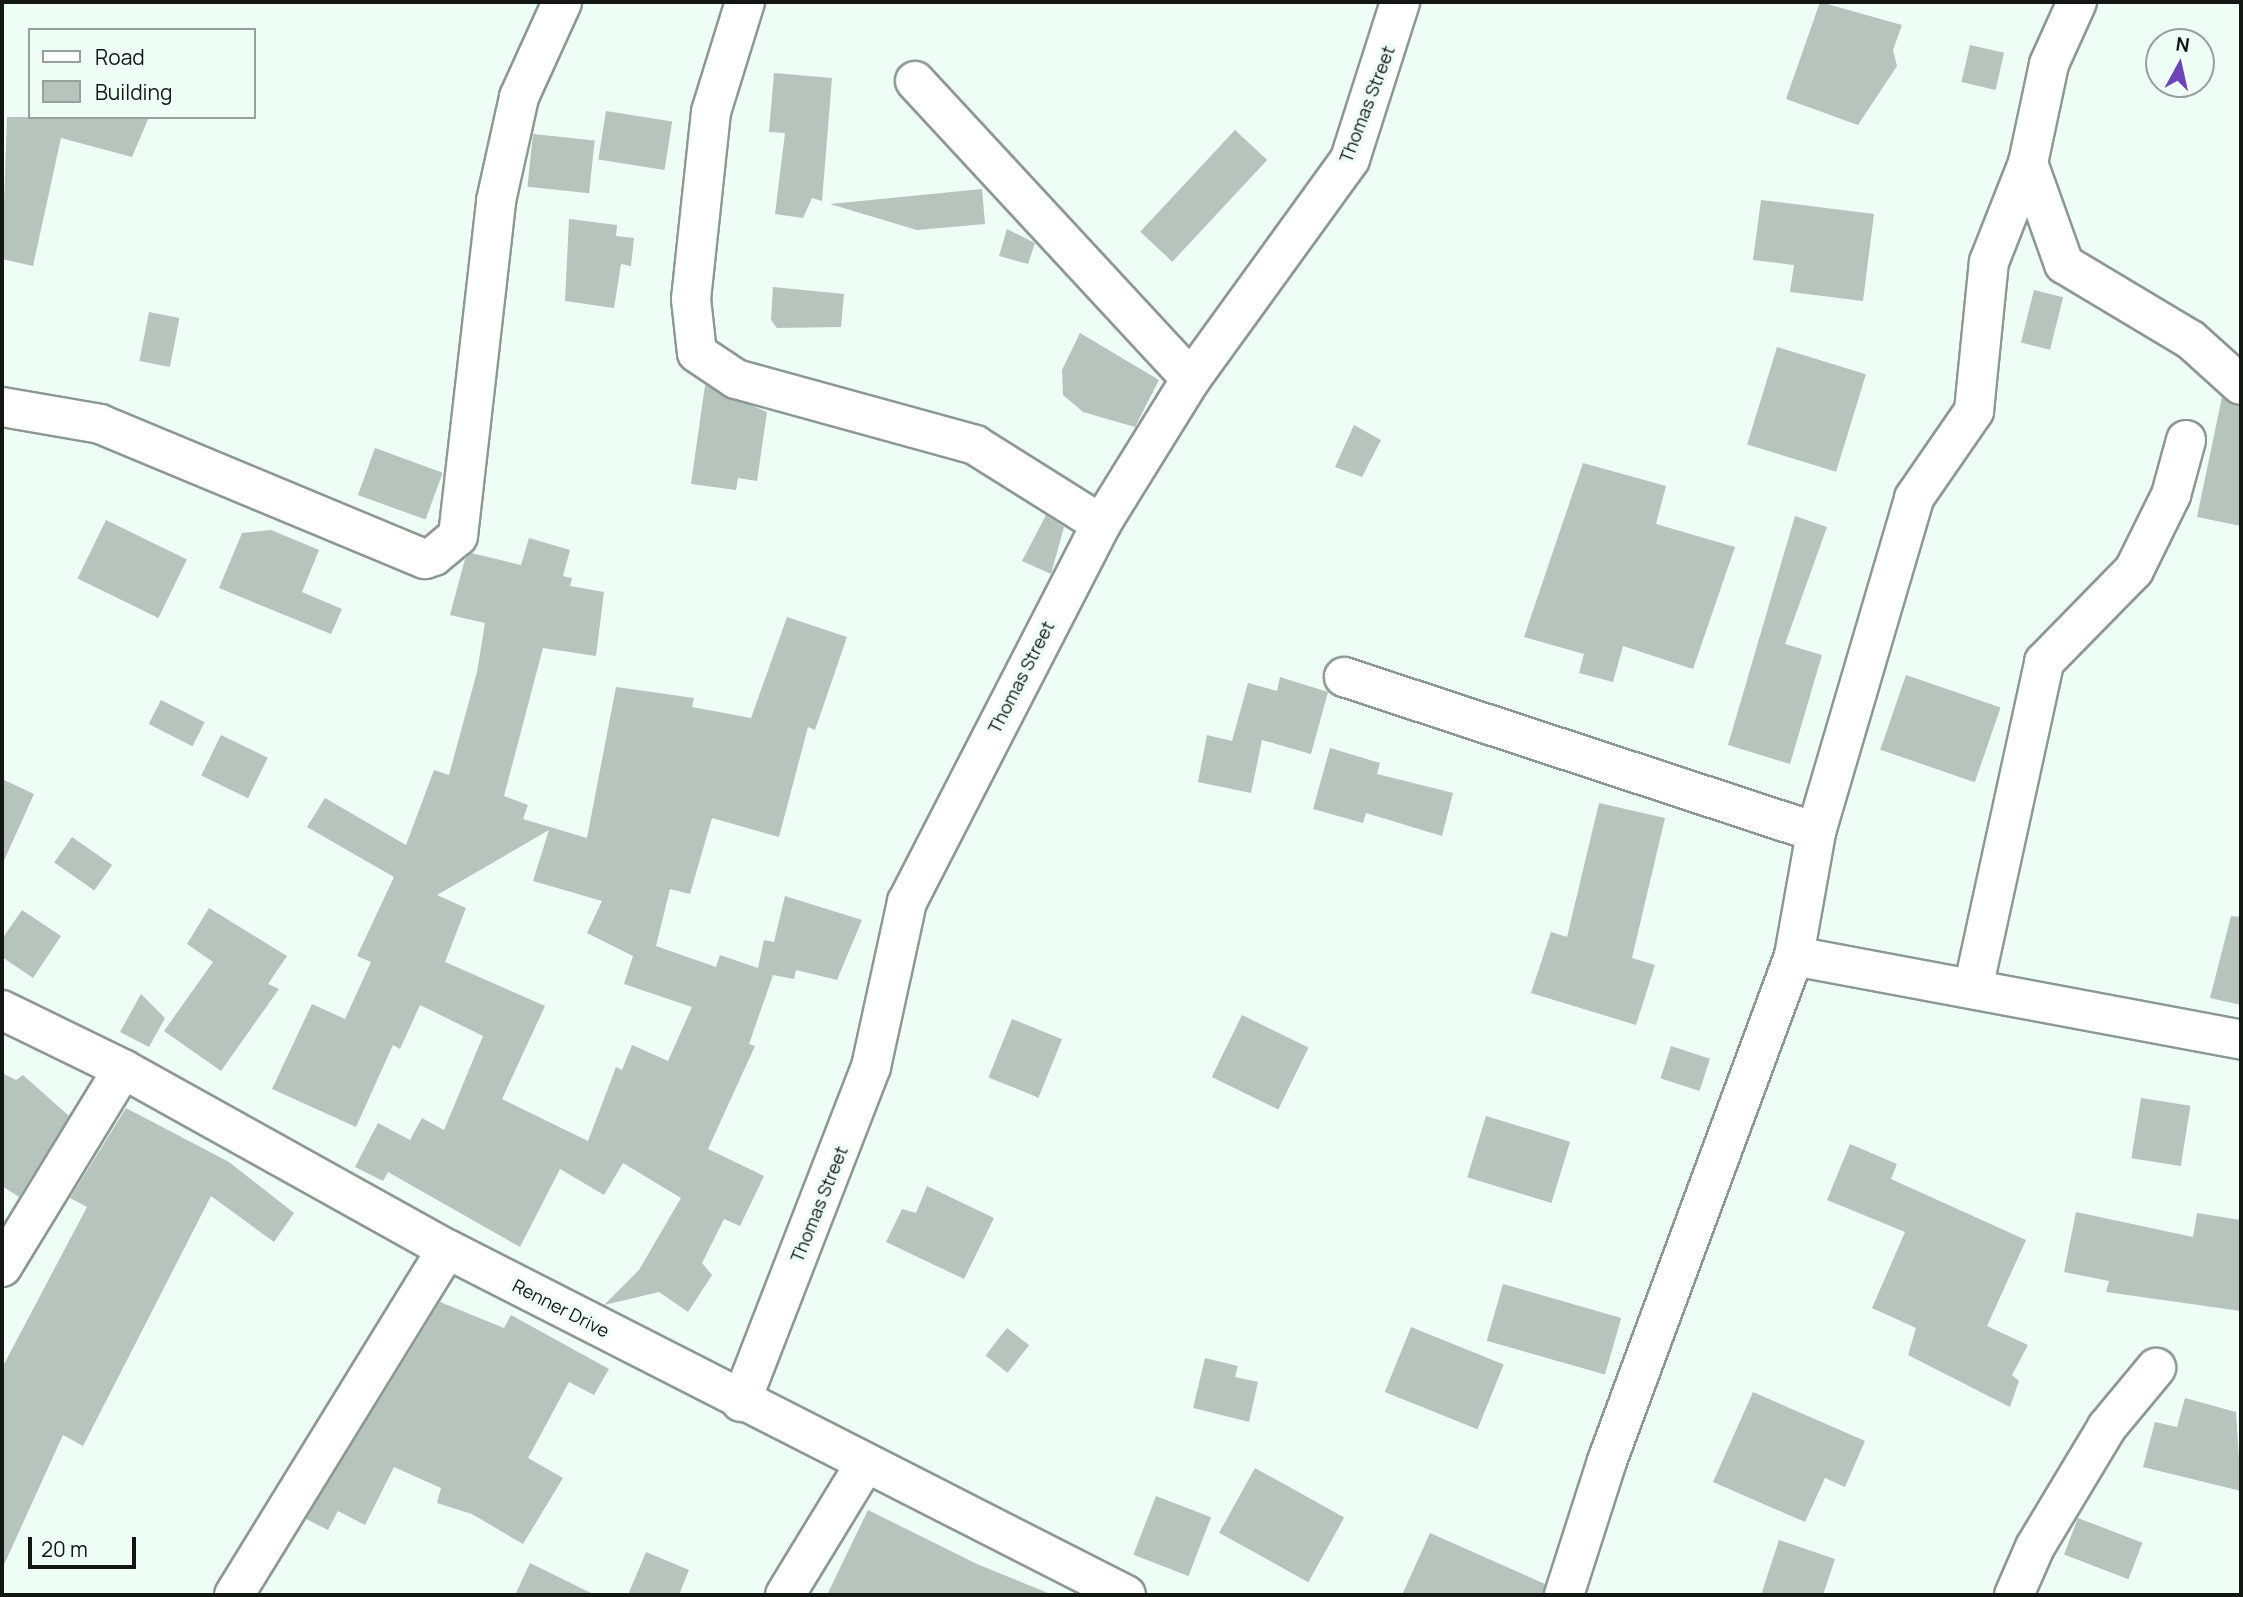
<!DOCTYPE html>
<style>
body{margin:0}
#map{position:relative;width:2243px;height:1597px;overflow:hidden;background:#eefdf5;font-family:Manrope,sans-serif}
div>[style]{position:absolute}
.building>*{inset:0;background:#b6c4bd;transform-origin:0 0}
.roads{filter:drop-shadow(2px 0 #8c9992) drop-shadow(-2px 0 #8c9992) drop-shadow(0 2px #8c9992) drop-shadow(0 -2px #8c9992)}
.minor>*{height:38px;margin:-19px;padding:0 19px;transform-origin:19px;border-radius:19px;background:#fff}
span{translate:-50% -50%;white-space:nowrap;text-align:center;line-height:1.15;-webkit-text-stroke:7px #eefdf5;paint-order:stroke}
.street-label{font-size:18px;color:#121714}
.frame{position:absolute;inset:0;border:4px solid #121714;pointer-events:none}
.legend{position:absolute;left:28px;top:28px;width:228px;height:91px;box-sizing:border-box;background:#eefdf5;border:2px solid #96a19b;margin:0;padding:9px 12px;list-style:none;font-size:21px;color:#121714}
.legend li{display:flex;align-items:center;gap:14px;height:35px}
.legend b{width:35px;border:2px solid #96a19b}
.north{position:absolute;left:2145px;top:28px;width:70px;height:70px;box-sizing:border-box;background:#eefdf5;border:2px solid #96a19b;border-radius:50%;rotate:8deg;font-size:19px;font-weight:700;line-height:28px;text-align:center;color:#121714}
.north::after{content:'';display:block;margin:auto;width:24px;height:32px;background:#6d43bb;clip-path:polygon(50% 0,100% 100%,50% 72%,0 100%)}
.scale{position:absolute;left:28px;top:1537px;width:108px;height:32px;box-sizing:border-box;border:4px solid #121714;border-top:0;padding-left:9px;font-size:21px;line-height:24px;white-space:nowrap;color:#121714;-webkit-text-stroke:5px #eefdf5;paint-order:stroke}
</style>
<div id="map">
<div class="building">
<i style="clip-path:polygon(1820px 2px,1902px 25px,1893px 50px,1897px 66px,1858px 125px,1786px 99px)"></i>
<i style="left:1970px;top:45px;width:35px;height:38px;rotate:13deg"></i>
<i style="clip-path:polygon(774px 73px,832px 78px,822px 201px,812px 198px,803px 218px,775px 214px,785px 133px,769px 132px)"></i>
<i style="left:606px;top:111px;width:67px;height:49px;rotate:9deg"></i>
<i style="clip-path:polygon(7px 117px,149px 117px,132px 157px,61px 138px,33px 266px,2px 259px)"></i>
<i style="left:1235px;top:130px;width:44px;height:139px;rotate:43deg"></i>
<i style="left:533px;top:134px;width:62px;height:53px;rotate:6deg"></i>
<i style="clip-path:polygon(982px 189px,985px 224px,917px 230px,830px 204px)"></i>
<i style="clip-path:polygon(1761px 200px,1874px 214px,1863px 301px,1790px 292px,1794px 265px,1753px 260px)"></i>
<i style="clip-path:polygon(569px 219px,617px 225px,616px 236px,634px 238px,631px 266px,621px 264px,614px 308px,565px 301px)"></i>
<i style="clip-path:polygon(1007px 229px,1035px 243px,1028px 264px,999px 256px)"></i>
<i style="clip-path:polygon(773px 287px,844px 294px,841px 327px,777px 328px,771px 320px)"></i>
<i style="left:2034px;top:290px;width:30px;height:54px;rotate:14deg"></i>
<i style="left:149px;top:312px;width:31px;height:50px;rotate:11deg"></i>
<i style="clip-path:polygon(1080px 333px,1159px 380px,1135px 427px,1083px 412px,1063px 395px,1062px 370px)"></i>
<i style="left:1777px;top:347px;width:93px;height:102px;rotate:17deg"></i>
<i style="clip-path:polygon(705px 385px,767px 412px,757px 481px,738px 478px,736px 490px,691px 484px)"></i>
<i style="clip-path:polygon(2222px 397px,2241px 406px,2241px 526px,2197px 517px)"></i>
<i style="clip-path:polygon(1354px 425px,1381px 440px,1362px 477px,1335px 467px)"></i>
<i style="left:375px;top:448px;width:72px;height:50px;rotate:20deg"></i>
<i style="clip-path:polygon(1583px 463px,1666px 486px,1656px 524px,1735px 547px,1693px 669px,1623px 646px,1613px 682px,1579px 673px,1584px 654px,1524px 637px)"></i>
<i style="clip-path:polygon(1046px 515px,1064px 527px,1051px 574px,1022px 561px)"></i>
<i style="clip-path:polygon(1795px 516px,1827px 527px,1785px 644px,1822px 655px,1790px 764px,1728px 745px)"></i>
<i style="left:106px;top:520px;width:90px;height:65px;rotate:26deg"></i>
<i style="clip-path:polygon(271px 530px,319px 550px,302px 592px,342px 609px,331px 634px,219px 588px,242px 533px)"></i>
<i style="clip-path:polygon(evenodd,529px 538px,570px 550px,563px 576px,572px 578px,570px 586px,604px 592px,596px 656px,543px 648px,504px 796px,528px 805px,523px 819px,587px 838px,616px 687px,694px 698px,692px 707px,751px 718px,787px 617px,847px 637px,815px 730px,808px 727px,779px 837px,712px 818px,690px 894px,670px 889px,656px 946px,716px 967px,720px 955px,758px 968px,764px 940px,774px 942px,785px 896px,862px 920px,837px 980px,796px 970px,794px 979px,773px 975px,749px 1044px,755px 1046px,708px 1149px,764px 1176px,740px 1226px,724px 1219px,702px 1263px,712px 1275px,688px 1312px,659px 1292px,604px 1305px,639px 1270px,681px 1198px,623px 1163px,604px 1195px,560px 1169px,520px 1247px,388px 1172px,383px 1181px,355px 1167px,378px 1123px,410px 1140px,422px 1118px,444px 1130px,483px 1036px,420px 1005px,400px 1049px,393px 1045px,356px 1127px,272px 1089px,312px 1004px,345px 1019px,371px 962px,357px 956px,394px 877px,307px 827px,325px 798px,406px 845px,434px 770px,449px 775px,477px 672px,485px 623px,450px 615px,465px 559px,471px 553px,521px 565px,529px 538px,549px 830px,533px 881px,602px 901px,587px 933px,633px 956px,624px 984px,692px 1007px,668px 1061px,632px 1045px,622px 1070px,616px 1067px,588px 1141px,502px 1099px,545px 1006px,445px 962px,466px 908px,437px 895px,549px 830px)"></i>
<i style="left:1906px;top:675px;width:100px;height:79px;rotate:19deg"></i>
<i style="clip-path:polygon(1280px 677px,1328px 692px,1311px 754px,1262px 740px,1251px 793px,1198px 782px,1207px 735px,1232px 741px,1248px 683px,1277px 691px)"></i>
<i style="left:161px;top:700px;width:49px;height:27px;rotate:27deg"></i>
<i style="left:221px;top:735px;width:52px;height:45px;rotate:26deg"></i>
<i style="clip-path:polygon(1330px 748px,1380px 763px,1377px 774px,1453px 793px,1442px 836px,1366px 813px,1363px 823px,1313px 809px)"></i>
<i style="clip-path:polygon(2px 779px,34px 794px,2px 865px)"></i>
<i style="clip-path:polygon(1599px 803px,1665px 818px,1632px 958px,1655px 965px,1636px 1025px,1531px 993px,1551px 932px,1567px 937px)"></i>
<i style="left:72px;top:837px;width:49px;height:31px;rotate:35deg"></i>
<i style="clip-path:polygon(209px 908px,287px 956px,268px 984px,279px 989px,221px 1071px,164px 1031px,213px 962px,187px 944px)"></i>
<i style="clip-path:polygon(22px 910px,61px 936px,33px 978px,2px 957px,2px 939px)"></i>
<i style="clip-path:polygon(2231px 916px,2241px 917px,2241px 1005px,2210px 998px)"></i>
<i style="clip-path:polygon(141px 994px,165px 1018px,149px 1047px,120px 1032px)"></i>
<i style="left:1242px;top:1015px;width:74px;height:69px;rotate:26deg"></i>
<i style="left:1012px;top:1019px;width:54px;height:63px;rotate:22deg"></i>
<i style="left:1671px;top:1046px;width:41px;height:34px;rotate:18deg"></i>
<i style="clip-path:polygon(2px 1073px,16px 1080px,23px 1075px,69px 1116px,19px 1197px,2px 1186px)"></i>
<i style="left:2141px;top:1098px;width:50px;height:61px;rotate:9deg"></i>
<i style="clip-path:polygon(126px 1108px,229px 1162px,294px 1213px,274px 1242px,211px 1196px,83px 1446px,63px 1435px,2px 1569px,2px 1368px,87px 1207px,70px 1198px)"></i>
<i style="left:1486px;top:1116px;width:88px;height:64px;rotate:17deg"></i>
<i style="clip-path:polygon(1850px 1144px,1897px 1164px,1891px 1179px,2026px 1240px,1987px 1326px,2028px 1345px,2012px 1375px,2019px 1381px,2010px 1407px,1908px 1355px,1916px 1328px,1872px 1308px,1905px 1232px,1827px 1200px)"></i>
<i style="clip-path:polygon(927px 1186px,994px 1218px,964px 1279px,886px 1242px,902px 1209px,916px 1213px)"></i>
<i style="clip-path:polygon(2076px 1212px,2193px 1237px,2197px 1213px,2241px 1220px,2241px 1311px,2106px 1292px,2109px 1281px,2064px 1272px)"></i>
<i style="left:1503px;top:1284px;width:123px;height:59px;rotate:16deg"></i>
<i style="clip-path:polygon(440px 1302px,504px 1328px,511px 1315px,609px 1369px,594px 1395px,569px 1382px,528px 1458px,563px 1478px,523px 1544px,472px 1514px,437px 1503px,441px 1488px,394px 1467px,365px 1525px,338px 1511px,328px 1530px,306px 1519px)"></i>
<i style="left:1411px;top:1327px;width:100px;height:70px;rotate:22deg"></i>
<i style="left:1007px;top:1328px;width:28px;height:35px;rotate:38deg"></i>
<i style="clip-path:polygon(1205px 1358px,1238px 1366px,1235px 1377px,1258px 1382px,1249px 1422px,1193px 1408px)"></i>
<i style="clip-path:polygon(1753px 1392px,1865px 1441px,1845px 1487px,1825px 1478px,1805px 1522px,1713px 1482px)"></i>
<i style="clip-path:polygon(2185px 1398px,2236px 1412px,2241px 1491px,2143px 1467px,2155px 1422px,2177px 1427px)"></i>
<i style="left:1255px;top:1468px;width:102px;height:74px;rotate:29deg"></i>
<i style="left:1156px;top:1496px;width:59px;height:63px;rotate:21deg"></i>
<i style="clip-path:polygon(868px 1510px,977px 1564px,1053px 1595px,827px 1595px)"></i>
<i style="left:2078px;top:1518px;width:69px;height:39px;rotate:21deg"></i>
<i style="clip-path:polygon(1430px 1533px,1545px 1584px,1543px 1595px,1402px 1595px)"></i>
<i style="clip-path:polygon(1779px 1540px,1835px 1559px,1823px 1595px,1761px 1595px)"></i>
<i style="clip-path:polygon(646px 1552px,689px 1570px,679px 1595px,628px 1595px)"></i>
<i style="clip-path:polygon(530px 1563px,595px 1595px,515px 1595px)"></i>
</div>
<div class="roads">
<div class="minor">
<i style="left:745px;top:2px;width:115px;rotate:107.2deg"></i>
<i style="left:711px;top:112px;width:188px;rotate:96.1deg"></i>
<i style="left:691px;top:299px;width:54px;rotate:83.7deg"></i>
<i style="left:697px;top:353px;width:47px;rotate:33.7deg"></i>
<i style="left:736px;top:379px;width:248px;rotate:15.4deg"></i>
<i style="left:975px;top:445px;width:149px;rotate:32.1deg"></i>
<i style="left:915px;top:81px;width:406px;rotate:47.2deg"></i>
<i style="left:2028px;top:163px;width:107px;rotate:70.4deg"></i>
<i style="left:2064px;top:264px;width:148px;rotate:30.9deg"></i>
<i style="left:2191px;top:340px;width:67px;rotate:42deg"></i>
<i style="left:2px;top:407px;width:99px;rotate:9.8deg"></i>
<i style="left:100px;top:424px;width:352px;rotate:22.6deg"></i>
<i style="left:425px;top:559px;width:9px;rotate:-18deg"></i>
<i style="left:434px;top:556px;width:31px;rotate:-40deg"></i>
<i style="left:458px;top:536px;width:337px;rotate:-83.5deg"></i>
<i style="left:496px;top:201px;width:107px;rotate:-77.5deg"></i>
<i style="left:519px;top:97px;width:104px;rotate:-65.6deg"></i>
<i style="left:1344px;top:677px;width:497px;rotate:18.2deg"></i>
<i style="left:1794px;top:956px;width:455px;rotate:10.6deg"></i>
<i style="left:1973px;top:989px;width:335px;rotate:-77.7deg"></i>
<i style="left:2044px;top:662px;width:129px;rotate:-45.6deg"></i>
<i style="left:2134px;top:570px;width:84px;rotate:-63.7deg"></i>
<i style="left:2171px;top:495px;width:57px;rotate:-74.7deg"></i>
<i style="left:2px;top:1010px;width:135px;rotate:26deg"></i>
<i style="left:123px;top:1069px;width:371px;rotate:29.1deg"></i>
<i style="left:447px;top:1249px;width:762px;rotate:27deg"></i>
<i style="left:2px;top:1267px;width:232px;rotate:-58.6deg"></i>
<i style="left:741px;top:1402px;width:359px;rotate:-68.8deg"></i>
<i style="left:871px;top:1067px;width:169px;rotate:-77.7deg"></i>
<i style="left:907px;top:902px;width:425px;rotate:-62.8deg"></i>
<i style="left:1101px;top:524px;width:171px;rotate:-58.2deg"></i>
<i style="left:1191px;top:379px;width:271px;rotate:-54.1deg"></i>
<i style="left:1350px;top:159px;width:165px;rotate:-72.3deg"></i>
<i style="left:234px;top:1595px;width:406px;rotate:-58.4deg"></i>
<i style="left:785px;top:1595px;width:153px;rotate:-58.6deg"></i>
<i style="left:1564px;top:1595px;width:141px;rotate:-72.2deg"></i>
<i style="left:1607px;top:1461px;width:539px;rotate:-69.68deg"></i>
<i style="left:1794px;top:956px;width:126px;rotate:-79.9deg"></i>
<i style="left:1816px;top:832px;width:348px;rotate:-73.6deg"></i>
<i style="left:1914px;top:498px;width:106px;rotate:-55.4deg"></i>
<i style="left:1974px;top:411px;width:150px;rotate:-84.3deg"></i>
<i style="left:1989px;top:262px;width:106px;rotate:-68.5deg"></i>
<i style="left:2028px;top:163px;width:101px;rotate:-78deg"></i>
<i style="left:2049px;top:64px;width:68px;rotate:-65.7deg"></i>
<i style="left:2014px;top:1595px;width:52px;rotate:-66.4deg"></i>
<i style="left:2035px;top:1547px;width:140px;rotate:-59deg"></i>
<i style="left:2107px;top:1427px;width:77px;rotate:-50.3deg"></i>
</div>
</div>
<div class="street-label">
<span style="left:1367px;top:104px;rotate:-69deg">Thomas Street</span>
<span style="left:1021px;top:677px;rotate:-63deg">Thomas Street</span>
<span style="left:819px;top:1204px;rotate:-68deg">Thomas Street</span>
<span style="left:561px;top:1308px;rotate:27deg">Renner Drive</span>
</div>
<div class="frame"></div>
<ul class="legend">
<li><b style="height:9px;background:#fff"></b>Road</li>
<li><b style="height:19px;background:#b6c4bd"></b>Building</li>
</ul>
<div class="north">N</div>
<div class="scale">20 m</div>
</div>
